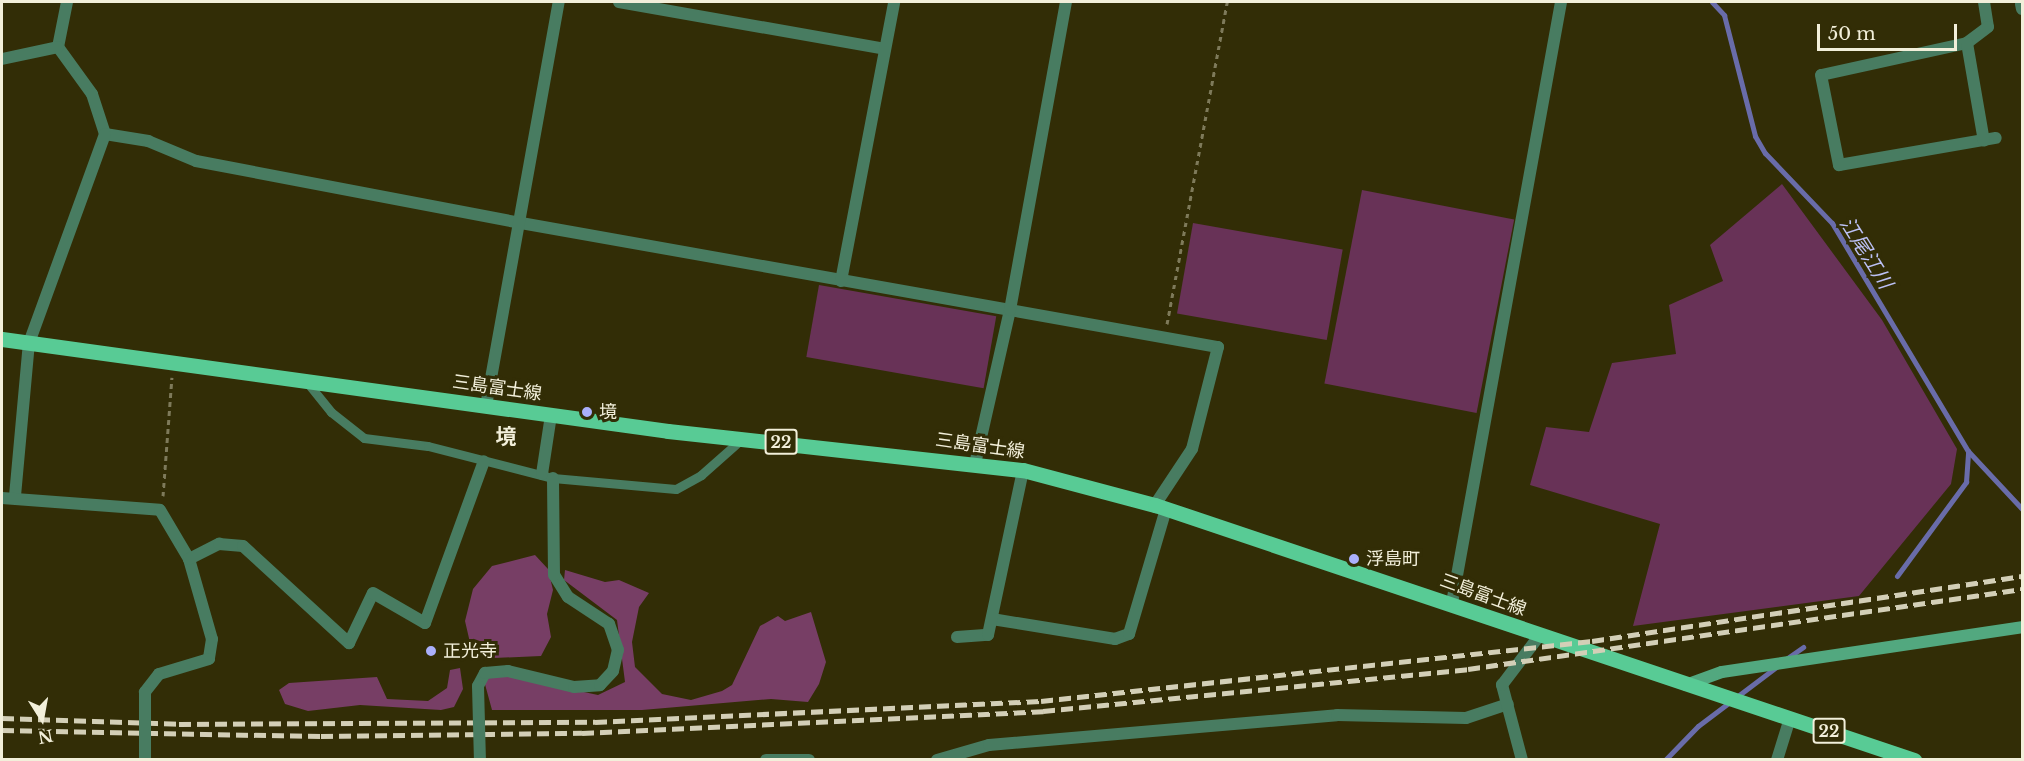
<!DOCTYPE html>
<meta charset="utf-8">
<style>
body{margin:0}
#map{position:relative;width:2024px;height:761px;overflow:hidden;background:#322d06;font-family:"Libre Baskerville","Noto Sans JP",serif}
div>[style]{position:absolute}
.green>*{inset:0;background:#683257;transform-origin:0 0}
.forest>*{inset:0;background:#773e65}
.stream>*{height:5px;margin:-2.5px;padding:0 2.5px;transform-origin:2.5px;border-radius:2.5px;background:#696ca9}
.path>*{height:3px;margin-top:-1.5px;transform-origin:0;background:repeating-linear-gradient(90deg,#7e7a5a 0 4.5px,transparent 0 9px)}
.lane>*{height:9px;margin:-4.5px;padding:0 4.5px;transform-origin:4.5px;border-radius:4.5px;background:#487c61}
.street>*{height:12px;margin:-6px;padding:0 6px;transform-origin:6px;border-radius:6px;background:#487c61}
.secondary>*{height:12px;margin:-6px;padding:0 6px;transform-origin:6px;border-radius:6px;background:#52a87f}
.primary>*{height:15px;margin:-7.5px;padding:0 7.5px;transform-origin:7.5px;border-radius:7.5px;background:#58cb95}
.rail>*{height:4.5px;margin-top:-2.25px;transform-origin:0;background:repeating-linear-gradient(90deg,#d3cfb7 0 12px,transparent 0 18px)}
.street-bridge>*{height:12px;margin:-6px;padding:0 6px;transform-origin:6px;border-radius:6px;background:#487c61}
.dots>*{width:16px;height:16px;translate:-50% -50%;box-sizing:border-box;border:3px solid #322d06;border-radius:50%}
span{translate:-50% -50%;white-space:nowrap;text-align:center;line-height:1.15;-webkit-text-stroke:6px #322d06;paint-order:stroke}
.shield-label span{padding:2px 4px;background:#322d06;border:2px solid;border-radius:4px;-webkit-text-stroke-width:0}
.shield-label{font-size:16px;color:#f2efda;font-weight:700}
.street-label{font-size:18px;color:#f2efda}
.poi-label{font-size:18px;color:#f2efda}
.left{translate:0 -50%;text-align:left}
.water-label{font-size:20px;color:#bcc1f6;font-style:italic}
.quarter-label{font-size:21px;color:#f2efda;font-weight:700}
.frame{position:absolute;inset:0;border:3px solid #f2efda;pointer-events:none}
.north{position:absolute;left:12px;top:689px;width:60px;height:60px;-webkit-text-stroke:4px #322d06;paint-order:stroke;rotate:169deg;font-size:16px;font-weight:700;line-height:24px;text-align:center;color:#f2efda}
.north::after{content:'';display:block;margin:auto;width:21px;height:27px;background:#f2efda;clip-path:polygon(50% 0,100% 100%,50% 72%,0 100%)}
.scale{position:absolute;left:1817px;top:24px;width:140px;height:27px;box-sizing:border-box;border:3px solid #f2efda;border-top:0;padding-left:8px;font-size:18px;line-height:21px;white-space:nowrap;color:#f2efda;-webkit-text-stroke:4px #322d06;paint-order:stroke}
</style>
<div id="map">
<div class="green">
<i style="clip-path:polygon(1782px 184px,1882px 320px,1957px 449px,1951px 484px,1859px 596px,1633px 626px,1660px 524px,1530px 485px,1546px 427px,1589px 432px,1612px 363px,1676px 354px,1669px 305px,1723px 281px,1710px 245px)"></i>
<i style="left:1362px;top:190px;width:155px;height:197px;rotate:11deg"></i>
<i style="left:1193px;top:223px;width:152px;height:92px;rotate:10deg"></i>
<i style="left:819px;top:285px;width:180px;height:73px;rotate:10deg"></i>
</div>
<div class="forest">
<i style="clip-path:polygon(535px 555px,548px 569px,553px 590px,547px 614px,551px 637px,541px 656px,494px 658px,471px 647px,465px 621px,473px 589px,492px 566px)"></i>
<i style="clip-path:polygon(565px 570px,605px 582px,619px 580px,649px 593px,639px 607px,632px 642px,635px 667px,662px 694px,691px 700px,722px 691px,732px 685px,760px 626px,778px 616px,785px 621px,811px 612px,826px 662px,819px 684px,808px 702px,771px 699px,642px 710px,492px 710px,483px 677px,503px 675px,598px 695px,625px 682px,617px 620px,564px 580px)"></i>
<i style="clip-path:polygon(460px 668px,463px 689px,454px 707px,441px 710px,360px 705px,308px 711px,285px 704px,279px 690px,289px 683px,377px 677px,387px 699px,428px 701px,447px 688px,450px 670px)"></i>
</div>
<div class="stream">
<i style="left:1712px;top:2px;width:18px;rotate:47deg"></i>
<i style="left:1724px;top:15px;width:125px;rotate:75.6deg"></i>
<i style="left:1755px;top:136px;width:20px;rotate:60deg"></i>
<i style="left:1765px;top:153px;width:97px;rotate:46.3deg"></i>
<i style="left:1832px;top:223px;width:265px;rotate:59.2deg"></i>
<i style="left:1968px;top:451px;width:79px;rotate:47deg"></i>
<i style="left:1897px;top:576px;width:117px;rotate:-53.7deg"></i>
<i style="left:1966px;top:482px;width:31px;rotate:-86deg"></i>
<i style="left:1786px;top:659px;width:21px;rotate:-35deg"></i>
<i style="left:1665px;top:760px;width:47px;rotate:-45.9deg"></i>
<i style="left:1698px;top:726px;width:98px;rotate:-37.1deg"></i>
</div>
<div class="path">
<i style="left:1167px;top:324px;width:328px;rotate:-79.4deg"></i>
<i style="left:163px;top:496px;width:119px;rotate:-85.7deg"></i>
</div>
<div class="lane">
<i style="left:306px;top:381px;width:40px;rotate:51deg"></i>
<i style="left:331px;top:412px;width:42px;rotate:38.2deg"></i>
<i style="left:364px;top:438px;width:64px;rotate:7.1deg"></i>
<i style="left:428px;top:446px;width:129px;rotate:14.4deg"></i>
<i style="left:553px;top:478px;width:123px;rotate:5.1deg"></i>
<i style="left:676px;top:489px;width:29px;rotate:-29deg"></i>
<i style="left:701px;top:475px;width:56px;rotate:-41.4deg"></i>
</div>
<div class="street">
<i style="left:67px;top:2px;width:46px;rotate:101.3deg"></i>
<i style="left:58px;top:47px;width:58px;rotate:54.1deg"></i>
<i style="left:92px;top:94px;width:42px;rotate:72deg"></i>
<i style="left:105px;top:134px;width:44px;rotate:9.2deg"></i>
<i style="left:148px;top:141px;width:52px;rotate:22.6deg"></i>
<i style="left:196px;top:161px;width:331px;rotate:10.8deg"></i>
<i style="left:521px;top:223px;width:708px;rotate:10.09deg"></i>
<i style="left:1218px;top:347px;width:105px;rotate:104.3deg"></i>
<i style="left:1192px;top:449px;width:67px;rotate:123.5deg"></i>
<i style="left:619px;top:2px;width:270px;rotate:10deg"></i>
<i style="left:1984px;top:2px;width:25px;rotate:81deg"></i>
<i style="left:1988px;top:27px;width:26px;rotate:143deg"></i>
<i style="left:1967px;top:43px;width:149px;rotate:167.6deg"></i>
<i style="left:1821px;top:75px;width:92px;rotate:78.7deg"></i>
<i style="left:1839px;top:165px;width:159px;rotate:-9.8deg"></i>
<i style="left:2021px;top:4px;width:5px;rotate:79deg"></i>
<i style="left:1967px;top:43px;width:99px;rotate:80.2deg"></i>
<i style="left:2px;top:59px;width:57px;rotate:-12.1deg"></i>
<i style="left:841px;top:281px;width:284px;rotate:-79.2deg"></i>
<i style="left:486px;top:406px;width:411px;rotate:-79.8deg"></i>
<i style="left:975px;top:464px;width:158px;rotate:-77.2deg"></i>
<i style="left:1010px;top:310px;width:313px;rotate:-79.7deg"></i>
<i style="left:542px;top:474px;width:60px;rotate:-81.3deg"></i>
<i style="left:15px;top:496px;width:154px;rotate:-84.8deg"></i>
<i style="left:29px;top:343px;width:222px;rotate:-70deg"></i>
<i style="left:2px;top:498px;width:158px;rotate:4.3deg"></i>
<i style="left:160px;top:510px;width:57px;rotate:59.4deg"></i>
<i style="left:189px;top:559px;width:83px;rotate:74deg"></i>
<i style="left:212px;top:639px;width:20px;rotate:99deg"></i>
<i style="left:209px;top:659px;width:52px;rotate:163.3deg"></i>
<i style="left:159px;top:674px;width:23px;rotate:128deg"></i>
<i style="left:189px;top:559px;width:34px;rotate:-27deg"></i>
<i style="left:219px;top:544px;width:24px;rotate:5deg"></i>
<i style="left:243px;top:546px;width:144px;rotate:42.5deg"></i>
<i style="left:349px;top:643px;width:55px;rotate:-64.4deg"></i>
<i style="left:373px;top:593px;width:60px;rotate:30deg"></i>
<i style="left:425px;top:623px;width:172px;rotate:-70deg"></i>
<i style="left:1452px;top:603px;width:611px;rotate:-79.72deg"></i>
<i style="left:992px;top:619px;width:125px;rotate:9.2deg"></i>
<i style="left:1115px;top:639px;width:15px;rotate:-20deg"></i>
<i style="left:1129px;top:634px;width:130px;rotate:-73.5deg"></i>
<i style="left:957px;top:637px;width:31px;rotate:-4deg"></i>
<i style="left:988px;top:635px;width:169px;rotate:-78deg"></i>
<i style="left:478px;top:686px;width:15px;rotate:-62deg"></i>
<i style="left:485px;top:673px;width:23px;rotate:-5deg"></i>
<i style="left:508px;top:671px;width:68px;rotate:13.6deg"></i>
<i style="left:574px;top:687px;width:26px;rotate:-4deg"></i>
<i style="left:600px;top:685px;width:19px;rotate:-47deg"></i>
<i style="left:613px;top:671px;width:22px;rotate:-77deg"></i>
<i style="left:618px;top:650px;width:28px;rotate:-109deg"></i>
<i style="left:609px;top:624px;width:49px;rotate:-146.6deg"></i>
<i style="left:568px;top:597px;width:26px;rotate:-122deg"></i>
<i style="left:554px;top:575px;width:97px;rotate:-90.6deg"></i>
<i style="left:766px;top:760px;width:43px"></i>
<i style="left:937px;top:760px;width:54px;rotate:-16.1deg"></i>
<i style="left:989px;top:745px;width:349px;rotate:-4.9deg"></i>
<i style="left:1337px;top:715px;width:129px;rotate:1.3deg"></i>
<i style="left:1466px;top:718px;width:44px;rotate:-18.4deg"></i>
<i style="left:1522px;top:760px;width:78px;rotate:-104.9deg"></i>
<i style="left:1502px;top:685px;width:61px;rotate:-52.9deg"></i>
<i style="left:1777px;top:760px;width:44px;rotate:-72.8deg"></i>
</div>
<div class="secondary">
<i style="left:1686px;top:685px;width:38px;rotate:-20deg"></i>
<i style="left:1722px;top:672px;width:303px;rotate:-8.5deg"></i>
</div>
<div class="primary">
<i style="left:2px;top:339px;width:672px;rotate:7.86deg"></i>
<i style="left:668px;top:431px;width:357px;rotate:6.3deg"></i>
<i style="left:1023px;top:470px;width:137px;rotate:14.9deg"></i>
<i style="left:1155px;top:505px;width:801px;rotate:18.57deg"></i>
</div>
<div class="rail">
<i style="left:2px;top:718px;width:177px;rotate:1.9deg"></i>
<i style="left:179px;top:724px;width:416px;rotate:-0.3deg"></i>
<i style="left:595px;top:722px;width:446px;rotate:-2.7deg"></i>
<i style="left:1041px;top:701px;width:554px;rotate:-6.21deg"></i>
<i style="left:1592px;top:641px;width:435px;rotate:-8.6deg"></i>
<i style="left:2px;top:730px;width:319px;rotate:1.1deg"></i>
<i style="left:321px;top:736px;width:261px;rotate:-0.7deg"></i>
<i style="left:582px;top:733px;width:462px;rotate:-2.7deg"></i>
<i style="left:1043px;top:711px;width:427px;rotate:-5.6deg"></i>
<i style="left:1468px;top:669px;width:560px;rotate:-8.22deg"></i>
</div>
<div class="street-bridge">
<i style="left:478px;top:686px;width:74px;rotate:88.5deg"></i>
<i style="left:145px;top:760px;width:68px;rotate:-90deg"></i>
</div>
<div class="dots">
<i style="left:587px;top:412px;background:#aaaffb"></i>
<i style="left:1354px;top:559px;background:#aaaffb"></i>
<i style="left:431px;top:651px;background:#aaaffb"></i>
</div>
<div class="shield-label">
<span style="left:781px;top:442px">22</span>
<span style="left:1829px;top:731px">22</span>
</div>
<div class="street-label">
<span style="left:497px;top:388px;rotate:8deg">三島富士線</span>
<span style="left:980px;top:446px;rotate:8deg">三島富士線</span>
<span style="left:1483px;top:595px;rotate:20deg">三島富士線</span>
</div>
<div class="poi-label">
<span class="left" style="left:599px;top:412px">境</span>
<span class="left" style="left:1366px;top:559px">浮島町</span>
<span class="left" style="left:443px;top:651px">正光寺</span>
</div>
<div class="water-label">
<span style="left:1866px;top:253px;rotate:58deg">江尾江川</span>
</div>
<div class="quarter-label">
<span style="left:506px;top:437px">境</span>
</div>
<div class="frame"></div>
<div class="north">N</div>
<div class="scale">50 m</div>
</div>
